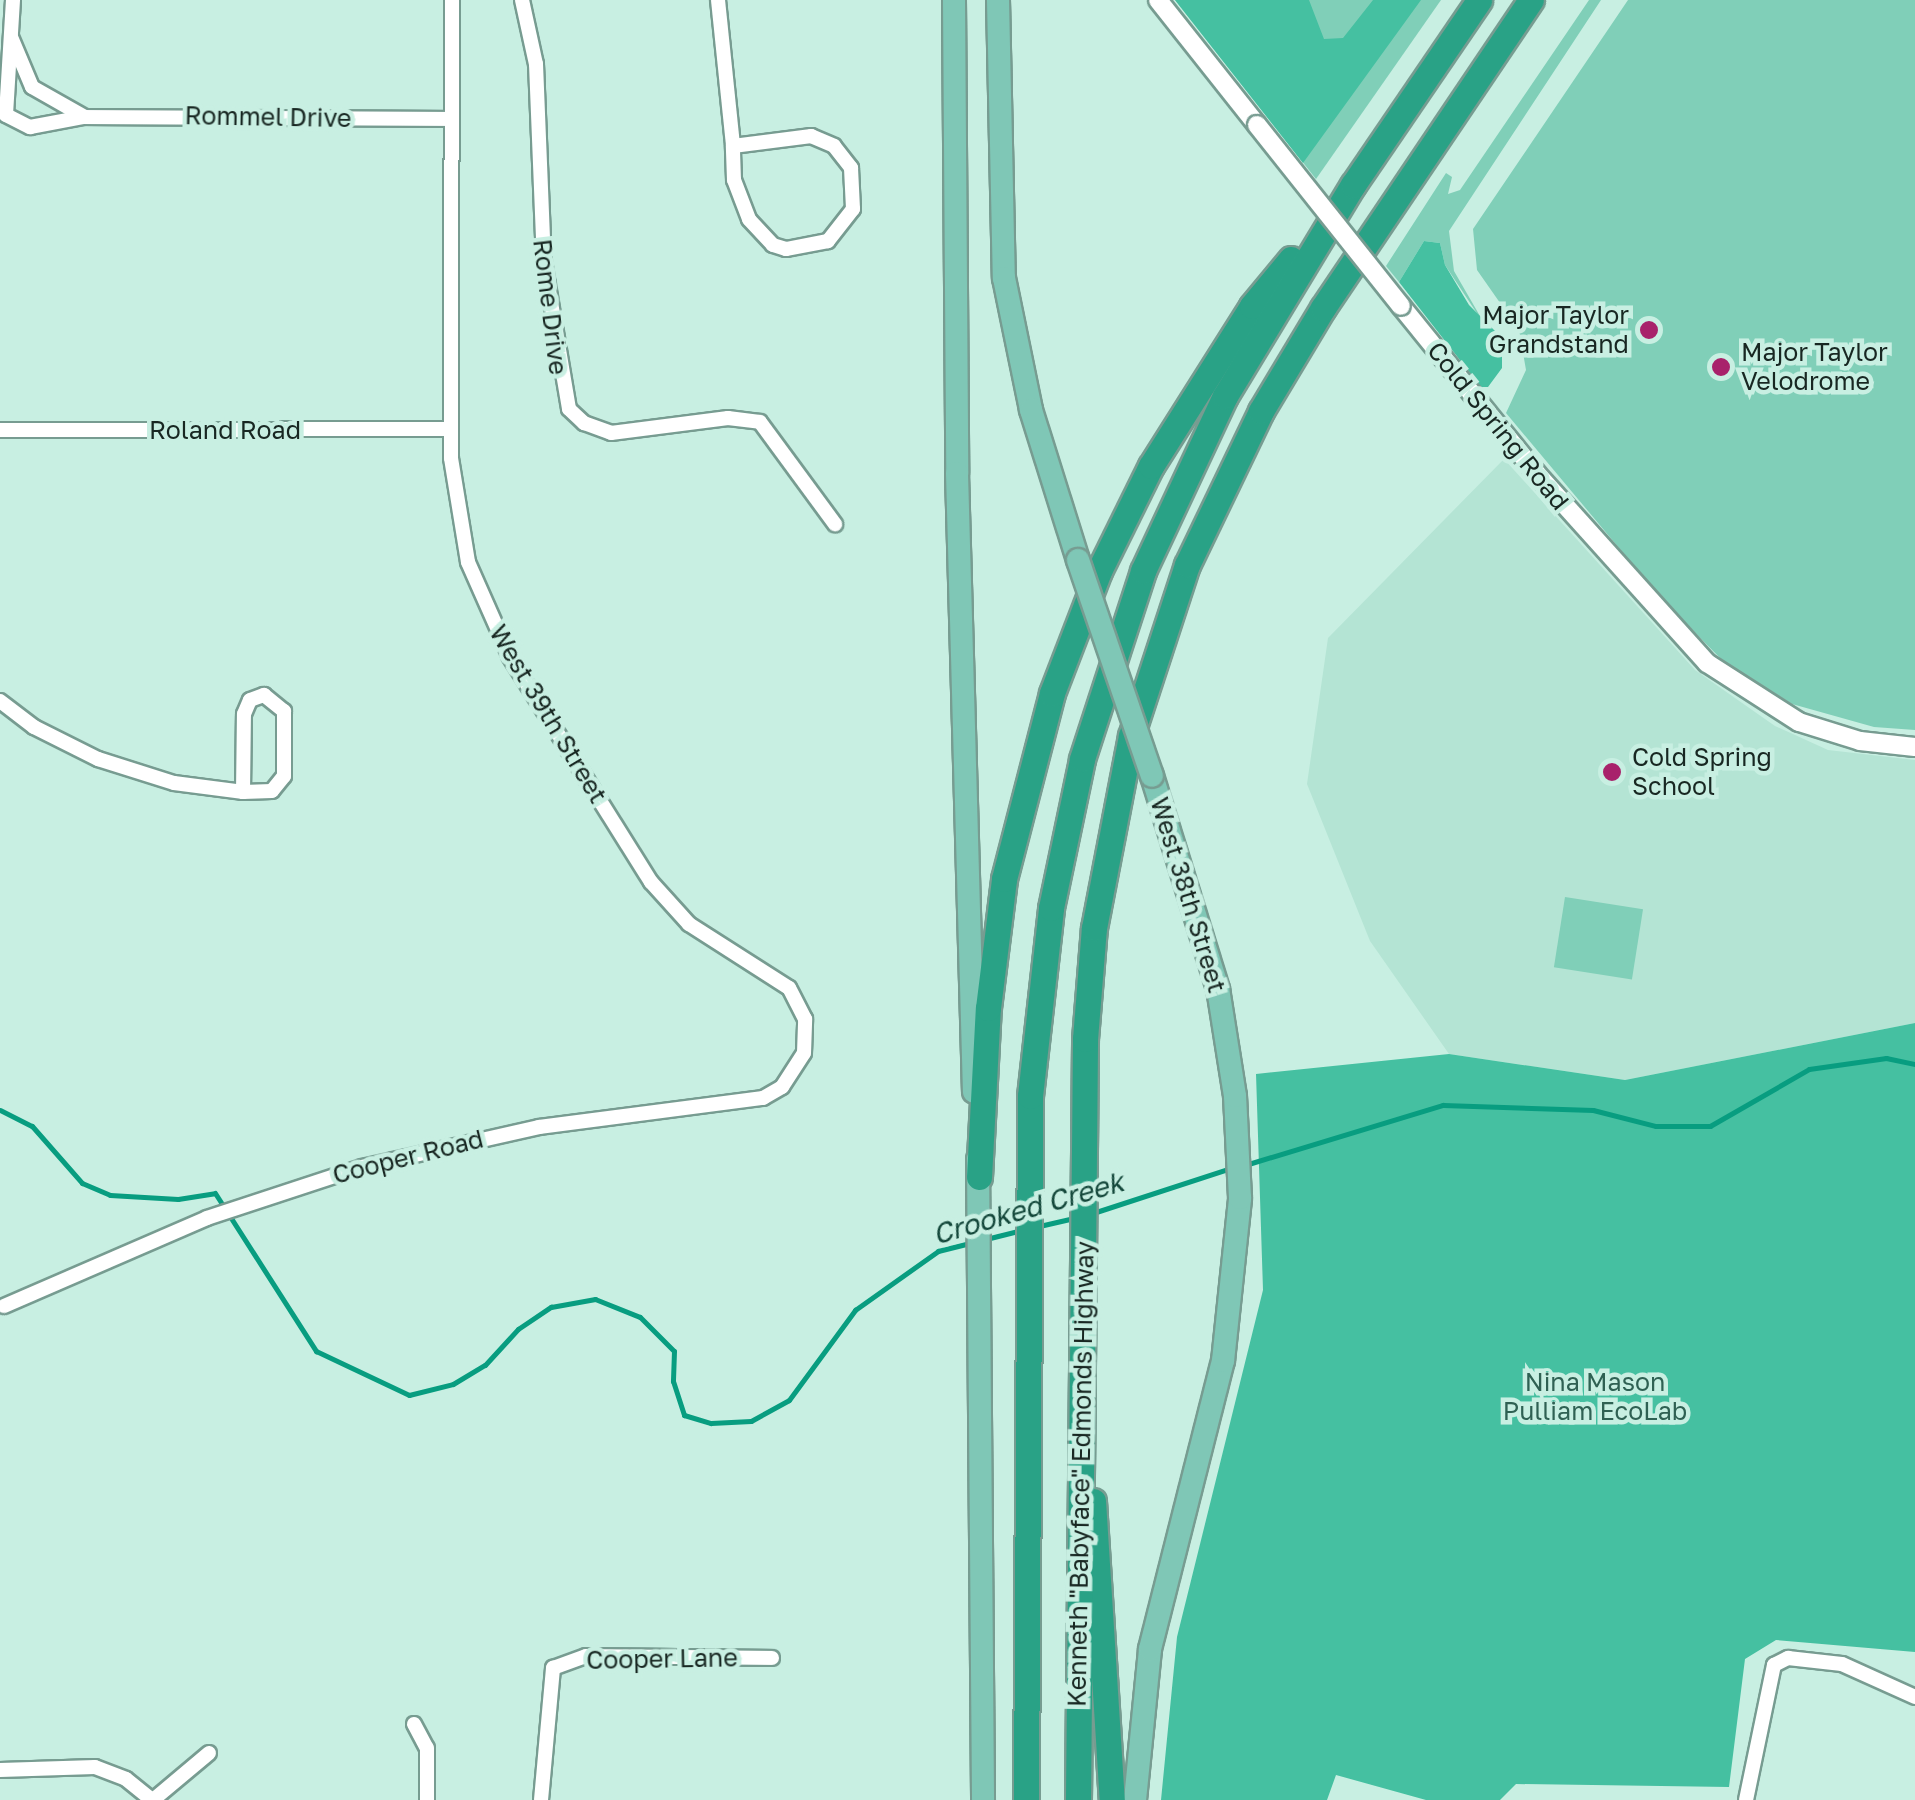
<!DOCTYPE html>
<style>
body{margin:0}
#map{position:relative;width:1915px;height:1800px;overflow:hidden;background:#c8efe2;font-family:"Golos Text",sans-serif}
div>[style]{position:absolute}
.built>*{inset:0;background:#b4e4d4}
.green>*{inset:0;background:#80cfb8;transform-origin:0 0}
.forest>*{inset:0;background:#45c0a1}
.stream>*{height:5px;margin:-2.5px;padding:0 2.5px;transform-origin:2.5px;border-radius:2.5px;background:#089d80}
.roads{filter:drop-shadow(2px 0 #779c91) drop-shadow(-2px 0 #779c91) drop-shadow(0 2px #779c91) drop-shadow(0 -2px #779c91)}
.minor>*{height:14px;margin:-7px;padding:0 7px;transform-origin:7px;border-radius:7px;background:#fff}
.tertiary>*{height:18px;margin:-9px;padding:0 9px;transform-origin:9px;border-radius:9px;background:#fff}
.primary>*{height:22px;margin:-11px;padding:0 11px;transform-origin:11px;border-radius:11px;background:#7fc7b6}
.motorway>*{height:25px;margin:-12.5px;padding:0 12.5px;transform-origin:12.5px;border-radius:12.5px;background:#29a286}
.bridges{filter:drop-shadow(2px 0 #779c91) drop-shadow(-2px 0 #779c91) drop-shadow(0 2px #779c91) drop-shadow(0 -2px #779c91)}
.tertiary-bridge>*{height:18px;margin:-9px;padding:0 9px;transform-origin:9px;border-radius:9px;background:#fff}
.primary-bridge>*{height:22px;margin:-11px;padding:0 11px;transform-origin:11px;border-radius:11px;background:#7fc7b6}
.dots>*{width:28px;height:28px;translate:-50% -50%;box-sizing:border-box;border:5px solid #c8efe2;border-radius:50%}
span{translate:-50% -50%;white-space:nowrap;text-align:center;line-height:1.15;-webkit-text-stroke:9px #c8efe2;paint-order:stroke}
.street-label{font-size:25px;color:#182722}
.poi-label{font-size:25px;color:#182722}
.right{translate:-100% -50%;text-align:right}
.left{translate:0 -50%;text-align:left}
.park-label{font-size:25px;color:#2f6153}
.water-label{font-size:28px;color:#14483b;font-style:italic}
</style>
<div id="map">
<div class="built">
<i style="clip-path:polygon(1504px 459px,1695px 670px,1775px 726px,1828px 750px,1915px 760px,1915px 1023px,1625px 1080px,1449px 1054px,1370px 941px,1307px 784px,1328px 638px)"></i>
</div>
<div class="green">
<i style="clip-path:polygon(1175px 0,1441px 0,1316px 179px)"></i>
<i style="clip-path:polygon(1589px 0,1601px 0,1449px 231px,1454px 271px,1488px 330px,1445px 265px,1440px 243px,1424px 241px,1399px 282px,1386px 266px,1446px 173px,1452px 177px,1448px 194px,1460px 190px)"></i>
<i style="clip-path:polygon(1628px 0,1915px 0,1915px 730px,1874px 727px,1792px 704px,1722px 660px,1660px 597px,1506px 413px,1526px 370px,1519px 330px,1477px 270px,1473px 229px)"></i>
<i style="left:1565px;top:897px;width:79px;height:71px;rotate:9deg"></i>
</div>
<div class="forest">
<i style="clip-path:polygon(1175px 0,1309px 0,1324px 39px,1343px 38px,1373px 0,1421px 0,1303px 163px)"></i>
<i style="clip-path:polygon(1424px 241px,1440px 243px,1445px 265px,1469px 305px,1502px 338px,1502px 368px,1488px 387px,1481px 387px,1399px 282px)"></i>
<i style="clip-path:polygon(1915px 1023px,1915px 1652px,1776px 1640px,1745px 1659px,1729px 1787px,1516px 1784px,1500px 1800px,1426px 1800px,1336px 1775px,1327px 1800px,1161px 1800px,1177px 1637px,1263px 1290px,1256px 1074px,1449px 1054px,1625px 1080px)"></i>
</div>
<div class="stream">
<i style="left:0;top:1110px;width:36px;rotate:27deg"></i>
<i style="left:32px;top:1126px;width:76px;rotate:48.7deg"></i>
<i style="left:82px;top:1183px;width:30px;rotate:23deg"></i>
<i style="left:110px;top:1195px;width:68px;rotate:3.4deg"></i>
<i style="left:178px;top:1199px;width:37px;rotate:-9deg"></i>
<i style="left:215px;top:1193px;width:188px;rotate:57.4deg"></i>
<i style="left:316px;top:1351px;width:103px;rotate:25.3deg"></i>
<i style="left:409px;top:1395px;width:45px;rotate:-14deg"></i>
<i style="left:453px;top:1384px;width:37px;rotate:-31deg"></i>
<i style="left:485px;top:1365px;width:49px;rotate:-47.5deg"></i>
<i style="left:518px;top:1329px;width:40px;rotate:-34deg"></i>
<i style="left:551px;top:1307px;width:45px;rotate:-10.3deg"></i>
<i style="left:595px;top:1299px;width:48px;rotate:21.8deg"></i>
<i style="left:640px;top:1317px;width:48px;rotate:45deg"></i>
<i style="left:674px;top:1351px;width:30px;rotate:92deg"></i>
<i style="left:673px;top:1381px;width:36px;rotate:72deg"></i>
<i style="left:684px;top:1415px;width:28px;rotate:17deg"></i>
<i style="left:711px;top:1423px;width:40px;rotate:-2.9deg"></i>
<i style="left:751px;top:1421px;width:43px;rotate:-28.9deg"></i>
<i style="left:789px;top:1400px;width:112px;rotate:-53.7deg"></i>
<i style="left:855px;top:1310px;width:102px;rotate:-35.4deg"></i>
<i style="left:938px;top:1251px;width:34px;rotate:-14deg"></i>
<i style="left:1245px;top:1165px;width:207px;rotate:-16.9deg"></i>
<i style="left:1443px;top:1105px;width:150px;rotate:1.9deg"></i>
<i style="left:1593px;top:1110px;width:65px;rotate:14.3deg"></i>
<i style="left:1656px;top:1126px;width:54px"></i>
<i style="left:1710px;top:1126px;width:114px;rotate:-29.9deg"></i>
<i style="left:1809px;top:1069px;width:78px;rotate:-8.1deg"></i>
<i style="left:1886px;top:1058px;width:30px;rotate:12deg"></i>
<i style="left:1093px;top:1213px;width:148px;rotate:-18.1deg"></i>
<i style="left:1035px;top:1227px;width:39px;rotate:-13deg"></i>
<i style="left:986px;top:1239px;width:34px;rotate:-14deg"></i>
</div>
<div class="roads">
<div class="minor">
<i style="left:13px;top:0;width:115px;rotate:93.5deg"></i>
<i style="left:6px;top:115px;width:27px;rotate:27deg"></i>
<i style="left:30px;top:127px;width:55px;rotate:-10.5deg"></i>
<i style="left:522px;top:0;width:66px;rotate:77.7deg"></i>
<i style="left:536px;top:64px;width:197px;rotate:87.7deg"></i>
<i style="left:544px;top:261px;width:150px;rotate:80.4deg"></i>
<i style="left:569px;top:409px;width:21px;rotate:43deg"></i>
<i style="left:584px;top:423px;width:29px;rotate:20deg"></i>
<i style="left:611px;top:433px;width:118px;rotate:-7.3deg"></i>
<i style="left:728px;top:418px;width:32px;rotate:7deg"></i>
<i style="left:760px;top:422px;width:127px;rotate:53.7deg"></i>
<i style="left:718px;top:0;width:147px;rotate:84.1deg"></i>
<i style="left:11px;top:37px;width:54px;rotate:67.2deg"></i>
<i style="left:32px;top:87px;width:61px;rotate:29.5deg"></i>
<i style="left:85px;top:117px;width:367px;rotate:0.3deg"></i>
<i style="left:811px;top:136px;width:25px;rotate:23deg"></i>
<i style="left:834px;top:146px;width:28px;rotate:52deg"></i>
<i style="left:851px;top:168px;width:41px;rotate:87.2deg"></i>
<i style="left:853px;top:209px;width:41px;rotate:128deg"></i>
<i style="left:828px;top:241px;width:43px;rotate:169.2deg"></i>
<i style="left:786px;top:249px;width:14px;rotate:-163deg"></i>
<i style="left:773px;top:245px;width:35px;rotate:-133deg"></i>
<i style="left:749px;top:219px;width:42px;rotate:-111deg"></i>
<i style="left:734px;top:180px;width:34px;rotate:-92deg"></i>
<i style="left:733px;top:146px;width:79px;rotate:-7.3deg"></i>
<i style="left:0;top:430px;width:451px;rotate:-0.1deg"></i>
<i style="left:264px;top:695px;width:26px;rotate:39deg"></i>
<i style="left:284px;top:711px;width:65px;rotate:90deg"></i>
<i style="left:284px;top:776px;width:19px;rotate:129deg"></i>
<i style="left:272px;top:791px;width:29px;rotate:178deg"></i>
<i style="left:243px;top:792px;width:78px;rotate:-89.3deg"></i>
<i style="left:244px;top:714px;width:15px;rotate:-67deg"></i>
<i style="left:250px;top:700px;width:15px;rotate:-20deg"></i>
<i style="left:0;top:701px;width:43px;rotate:37.4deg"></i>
<i style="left:34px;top:727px;width:72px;rotate:26.6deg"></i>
<i style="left:98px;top:759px;width:80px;rotate:17.5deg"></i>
<i style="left:174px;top:783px;width:70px;rotate:7.4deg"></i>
<i style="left:4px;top:1306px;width:221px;rotate:-23.4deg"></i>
<i style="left:207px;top:1218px;width:163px;rotate:-18.2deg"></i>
<i style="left:362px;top:1167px;width:181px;rotate:-12.7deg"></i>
<i style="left:539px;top:1127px;width:226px;rotate:-7.4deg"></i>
<i style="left:763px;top:1098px;width:22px;rotate:-30deg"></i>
<i style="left:782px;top:1087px;width:40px;rotate:-57.1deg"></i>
<i style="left:804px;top:1053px;width:34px;rotate:-88deg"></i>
<i style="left:805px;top:1019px;width:35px;rotate:-117deg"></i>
<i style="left:789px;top:988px;width:119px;rotate:-147.4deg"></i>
<i style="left:689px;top:924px;width:57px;rotate:-132.1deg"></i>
<i style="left:651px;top:882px;width:266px;rotate:-122.1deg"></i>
<i style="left:510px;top:657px;width:104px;rotate:-113.9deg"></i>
<i style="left:468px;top:562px;width:105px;rotate:-99.3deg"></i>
<i style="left:451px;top:458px;width:458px;rotate:-89.9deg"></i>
<i style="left:414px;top:1724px;width:27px;rotate:62deg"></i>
<i style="left:427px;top:1748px;width:52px;rotate:90deg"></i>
<i style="left:0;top:1770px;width:95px;rotate:-1.8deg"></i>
<i style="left:95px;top:1767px;width:33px;rotate:21deg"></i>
<i style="left:126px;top:1779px;width:33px;rotate:39deg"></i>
<i style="left:153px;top:1800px;width:73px;rotate:-40deg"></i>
<i style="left:541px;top:1800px;width:133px;rotate:-84.8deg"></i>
<i style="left:553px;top:1668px;width:35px;rotate:-20deg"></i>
<i style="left:586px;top:1656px;width:186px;rotate:0.6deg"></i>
<i style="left:1746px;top:1800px;width:138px;rotate:-78.3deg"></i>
<i style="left:1774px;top:1665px;width:16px;rotate:-27deg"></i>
<i style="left:1788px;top:1658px;width:54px;rotate:6.3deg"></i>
<i style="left:1842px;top:1664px;width:80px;rotate:24.3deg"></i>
</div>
<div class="tertiary">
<i style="left:1158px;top:0;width:159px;rotate:51.6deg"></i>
<i style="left:1401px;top:306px;width:215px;rotate:51deg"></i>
<i style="left:1536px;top:473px;width:256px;rotate:48deg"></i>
<i style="left:1707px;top:663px;width:109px;rotate:32.7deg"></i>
<i style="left:1799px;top:722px;width:64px;rotate:17.3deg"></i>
<i style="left:1860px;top:741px;width:55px;rotate:6.2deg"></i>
</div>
<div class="primary">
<i style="left:954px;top:0;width:473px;rotate:89.6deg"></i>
<i style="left:957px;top:473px;width:619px;rotate:88.43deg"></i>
<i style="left:998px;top:0;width:278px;rotate:88.8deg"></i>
<i style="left:1004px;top:278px;width:135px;rotate:78.4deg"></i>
<i style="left:1031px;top:410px;width:157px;rotate:72.6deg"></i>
<i style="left:978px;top:1159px;width:641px;rotate:89.55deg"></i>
<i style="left:1135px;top:1800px;width:152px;rotate:-84.3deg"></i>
<i style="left:1150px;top:1649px;width:297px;rotate:-75.8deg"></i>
<i style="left:1223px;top:1361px;width:164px;rotate:-84deg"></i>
<i style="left:1240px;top:1198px;width:102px;rotate:-92.8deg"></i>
<i style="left:1235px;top:1096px;width:108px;rotate:-99deg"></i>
<i style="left:1218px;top:989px;width:223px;rotate:-107.2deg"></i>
</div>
<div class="motorway">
<i style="left:979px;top:1177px;width:169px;rotate:-87deg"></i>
<i style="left:988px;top:1008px;width:130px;rotate:-82.9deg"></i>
<i style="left:1004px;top:879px;width:192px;rotate:-75.5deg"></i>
<i style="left:1052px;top:693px;width:131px;rotate:-68.9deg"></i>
<i style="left:1099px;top:571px;width:117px;rotate:-63.7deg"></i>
<i style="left:1151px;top:466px;width:189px;rotate:-57.7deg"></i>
<i style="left:1252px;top:306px;width:61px;rotate:-50.3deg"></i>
<i style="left:1093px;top:1501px;width:300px;rotate:86.4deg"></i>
<i style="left:1026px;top:1800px;width:704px;rotate:-89.67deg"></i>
<i style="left:1030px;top:1096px;width:189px;rotate:-83.6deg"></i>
<i style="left:1051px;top:908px;width:152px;rotate:-78.2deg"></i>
<i style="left:1082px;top:759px;width:198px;rotate:-72deg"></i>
<i style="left:1143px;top:571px;width:193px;rotate:-64.9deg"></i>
<i style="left:1225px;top:396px;width:247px;rotate:-58.8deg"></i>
<i style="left:1353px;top:185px;width:224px;rotate:-55.7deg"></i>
<i style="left:1078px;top:1800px;width:761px;rotate:-89.47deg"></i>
<i style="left:1085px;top:1039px;width:111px;rotate:-85.4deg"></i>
<i style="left:1094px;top:928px;width:196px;rotate:-79.1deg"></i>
<i style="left:1131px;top:736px;width:180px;rotate:-71.9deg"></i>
<i style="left:1187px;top:565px;width:171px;rotate:-64.3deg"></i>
<i style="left:1261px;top:411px;width:120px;rotate:-59deg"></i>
<i style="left:1323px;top:308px;width:372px;rotate:-56deg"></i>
</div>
</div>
<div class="bridges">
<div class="tertiary-bridge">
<i style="left:1257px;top:125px;width:231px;rotate:51.5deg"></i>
</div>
<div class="primary-bridge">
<i style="left:1078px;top:560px;width:228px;rotate:71.1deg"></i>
</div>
</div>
<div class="dots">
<i style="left:1649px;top:330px;background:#a8226b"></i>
<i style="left:1721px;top:367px;background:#a8226b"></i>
<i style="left:1612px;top:772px;background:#a8226b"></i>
</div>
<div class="street-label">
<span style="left:268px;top:117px;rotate:1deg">Rommel Drive</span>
<span style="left:550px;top:307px;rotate:83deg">Rome Drive</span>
<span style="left:1498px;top:426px;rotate:51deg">Cold Spring Road</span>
<span style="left:225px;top:430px">Roland Road</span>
<span style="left:548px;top:714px;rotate:59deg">West 39th Street</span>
<span style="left:1188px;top:895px;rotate:73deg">West 38th Street</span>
<span style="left:408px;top:1157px;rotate:-14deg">Cooper Road</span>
<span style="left:1081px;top:1474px;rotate:-89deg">Kenneth "Babyface" Edmonds Highway</span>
<span style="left:662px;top:1659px;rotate:-1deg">Cooper Lane</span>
</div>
<div class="poi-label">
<span class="right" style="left:1629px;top:330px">Major Taylor<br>Grandstand</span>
<span class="left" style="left:1741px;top:367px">Major Taylor<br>Velodrome</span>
<span class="left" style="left:1632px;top:772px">Cold Spring<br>School</span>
</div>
<div class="park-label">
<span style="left:1595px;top:1397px">Nina Mason<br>Pulliam EcoLab</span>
</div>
<div class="water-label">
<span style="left:1028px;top:1208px;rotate:-16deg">Crooked Creek</span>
</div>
</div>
